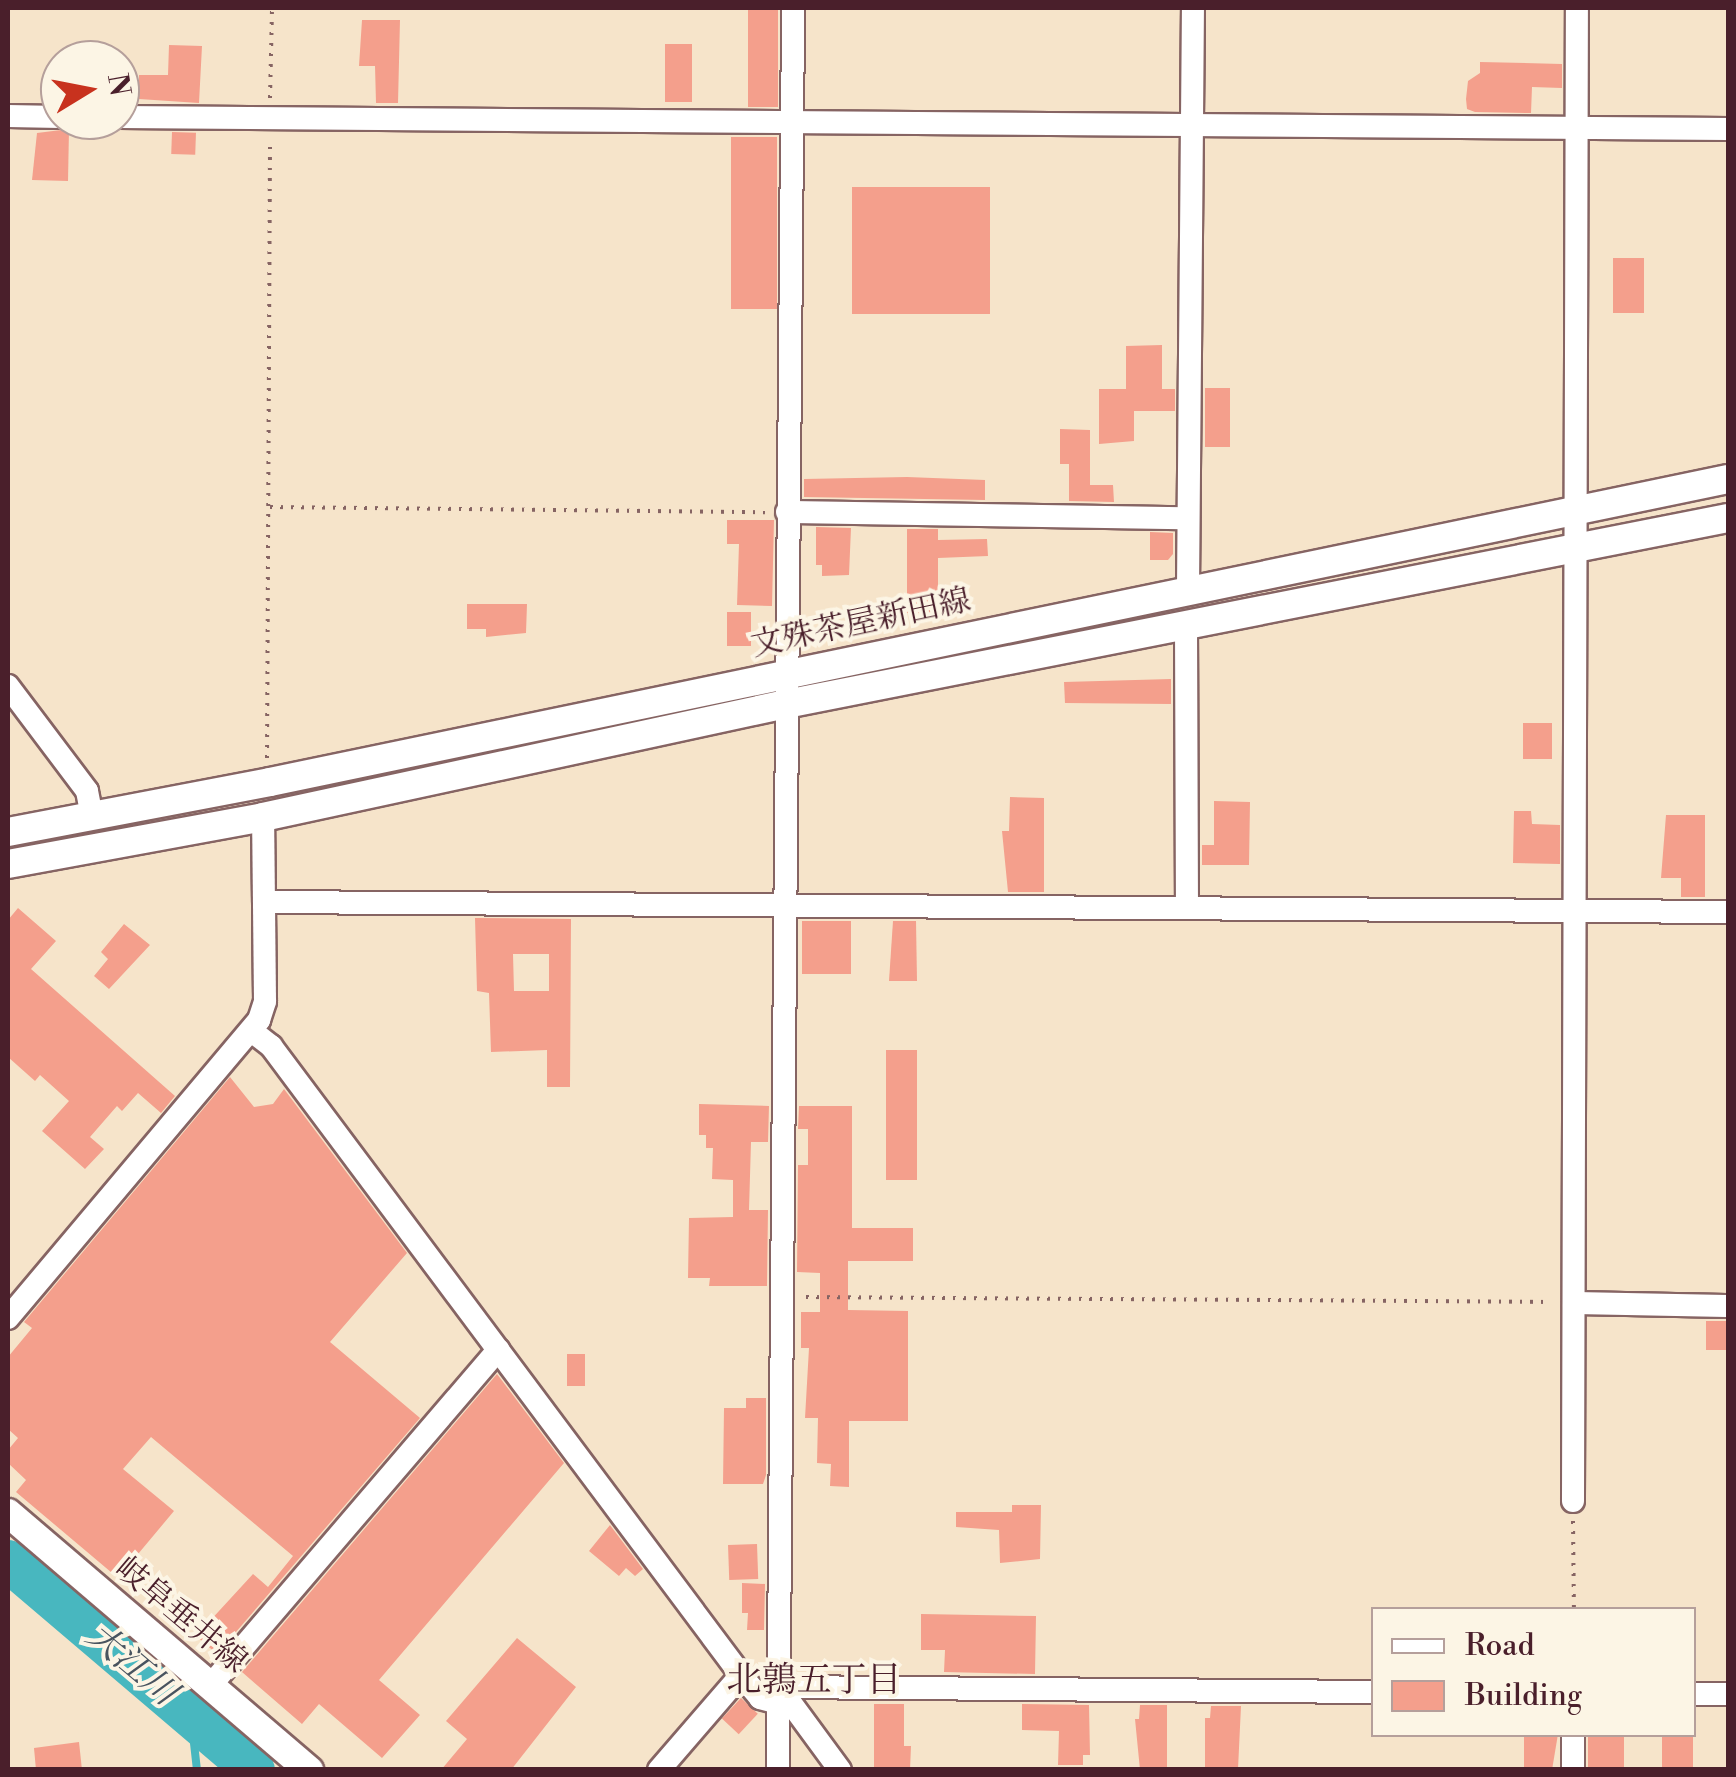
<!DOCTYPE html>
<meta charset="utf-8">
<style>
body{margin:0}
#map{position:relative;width:1736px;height:1777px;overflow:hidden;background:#f6e4ca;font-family:"Libre Bodoni","Noto Serif JP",serif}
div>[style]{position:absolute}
.stream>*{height:8px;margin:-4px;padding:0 4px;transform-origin:4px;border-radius:4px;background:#48b7bf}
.river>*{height:42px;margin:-21px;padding:0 21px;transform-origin:21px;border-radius:21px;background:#48b7bf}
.building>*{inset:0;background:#f49f8c;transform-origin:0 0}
.path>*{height:4px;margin-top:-2px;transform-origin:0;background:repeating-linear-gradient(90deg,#866463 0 2.5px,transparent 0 10.5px)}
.roads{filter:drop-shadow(2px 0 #866463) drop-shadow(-2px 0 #866463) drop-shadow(0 2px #866463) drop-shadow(0 -2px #866463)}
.minor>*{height:22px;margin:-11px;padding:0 11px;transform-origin:11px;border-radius:11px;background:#fff}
.major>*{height:28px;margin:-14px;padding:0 14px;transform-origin:14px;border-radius:14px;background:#fff}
span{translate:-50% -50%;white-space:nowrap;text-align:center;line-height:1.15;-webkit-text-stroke:8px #fcf5e5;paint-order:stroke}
.street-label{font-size:32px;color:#4a1f2b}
.water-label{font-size:35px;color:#49545f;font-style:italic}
.neighbourhood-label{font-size:35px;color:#4a1f2b}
.frame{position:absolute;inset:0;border:10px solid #4a1f2b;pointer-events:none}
.legend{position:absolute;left:1371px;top:1607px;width:325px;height:130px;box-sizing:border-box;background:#fcf5e5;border:2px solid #b59f9b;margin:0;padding:12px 18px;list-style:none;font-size:30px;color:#4a1f2b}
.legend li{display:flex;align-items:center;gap:20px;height:50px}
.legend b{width:50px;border:2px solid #b59f9b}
.north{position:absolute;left:40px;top:40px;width:100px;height:100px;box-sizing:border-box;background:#fcf5e5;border:2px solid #b59f9b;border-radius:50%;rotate:80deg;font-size:28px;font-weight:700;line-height:40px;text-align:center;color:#4a1f2b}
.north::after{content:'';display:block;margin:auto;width:35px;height:45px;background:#c8321e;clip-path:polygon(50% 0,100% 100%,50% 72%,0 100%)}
</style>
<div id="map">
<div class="stream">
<i style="left:191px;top:1716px;width:54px;rotate:83.7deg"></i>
</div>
<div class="river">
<i style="left:8px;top:1561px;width:323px;rotate:40.4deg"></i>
</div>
<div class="building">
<i style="left:748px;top:8px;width:30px;height:99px"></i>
<i style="clip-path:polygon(362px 20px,400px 20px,398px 103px,376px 103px,375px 66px,359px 66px)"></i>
<i style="left:665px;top:44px;width:27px;height:58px"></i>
<i style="clip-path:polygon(169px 45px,202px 46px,199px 103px,139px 99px,139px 75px,168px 75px)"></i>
<i style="clip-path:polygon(1480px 62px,1562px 64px,1562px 88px,1532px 87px,1531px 113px,1475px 112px,1467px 109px,1466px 99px,1468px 81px,1480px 73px)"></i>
<i style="clip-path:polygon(69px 129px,68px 181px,32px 180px,37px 133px)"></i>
<i style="left:172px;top:132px;width:24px;height:22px;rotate:2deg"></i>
<i style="left:731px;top:137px;width:46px;height:172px"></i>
<i style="left:852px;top:187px;width:138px;height:127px"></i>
<i style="left:1613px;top:258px;width:31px;height:55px"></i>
<i style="clip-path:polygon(1162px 345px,1162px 389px,1175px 389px,1175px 411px,1134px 411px,1134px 441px,1099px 444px,1099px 389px,1126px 389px,1126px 346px)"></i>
<i style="left:1205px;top:388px;width:25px;height:59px"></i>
<i style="clip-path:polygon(1060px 429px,1090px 430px,1090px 485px,1113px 485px,1114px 502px,1069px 501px,1069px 464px,1060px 464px)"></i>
<i style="clip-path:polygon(907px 477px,985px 480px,985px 500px,804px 497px,804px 479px)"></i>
<i style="clip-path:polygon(727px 520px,774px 520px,772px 606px,737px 605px,739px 544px,727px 544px)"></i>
<i style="clip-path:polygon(816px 527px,851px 528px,849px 575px,822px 576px,822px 565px,816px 565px)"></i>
<i style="clip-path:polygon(907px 529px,938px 529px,938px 540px,987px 539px,988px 556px,938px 558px,938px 613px,907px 613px)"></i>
<i style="clip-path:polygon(1150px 532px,1173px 533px,1173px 554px,1168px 560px,1150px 560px)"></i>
<i style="clip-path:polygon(467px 604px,527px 604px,526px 633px,486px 637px,486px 629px,467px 629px)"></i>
<i style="left:727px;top:612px;width:24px;height:34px"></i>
<i style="clip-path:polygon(1171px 679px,1171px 704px,1065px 703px,1064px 682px)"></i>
<i style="left:1523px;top:723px;width:29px;height:36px"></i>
<i style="clip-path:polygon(1010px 797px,1044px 798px,1044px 892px,1008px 892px,1002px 831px,1009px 831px)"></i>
<i style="clip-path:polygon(1214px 801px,1250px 802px,1249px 865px,1202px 865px,1202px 845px,1214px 845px)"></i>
<i style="clip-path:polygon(1514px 811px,1531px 811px,1532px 824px,1560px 825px,1560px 864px,1513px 863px)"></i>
<i style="clip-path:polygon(1666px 815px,1705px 815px,1705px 897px,1681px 897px,1681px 878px,1661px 878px)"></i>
<i style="clip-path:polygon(18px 908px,56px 941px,31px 969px,175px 1096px,161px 1113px,138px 1093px,122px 1111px,117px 1106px,90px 1137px,104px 1149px,85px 1169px,42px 1131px,69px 1101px,40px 1075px,35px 1081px,8px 1057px,8px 920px)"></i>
<i style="clip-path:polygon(evenodd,475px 918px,571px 919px,570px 1087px,547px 1087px,547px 1050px,491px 1052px,489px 993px,477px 991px,475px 918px,513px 954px,549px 954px,549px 991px,514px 991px,513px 954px)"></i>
<i style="left:802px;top:921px;width:49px;height:53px"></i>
<i style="clip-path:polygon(893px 921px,916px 921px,917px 981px,889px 981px)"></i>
<i style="clip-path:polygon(124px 924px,150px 945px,109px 989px,94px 976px,108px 959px,101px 952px)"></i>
<i style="left:886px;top:1050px;width:31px;height:130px"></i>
<i style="clip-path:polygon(230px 1077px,254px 1107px,273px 1104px,284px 1089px,407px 1253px,330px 1342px,420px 1418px,217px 1654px,196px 1636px,253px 1574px,268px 1587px,293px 1556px,151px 1437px,123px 1469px,174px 1511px,118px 1578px,16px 1492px,26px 1480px,8px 1463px,8px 1450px,18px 1438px,8px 1429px,8px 1357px,32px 1328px,24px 1322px)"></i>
<i style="clip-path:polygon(699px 1104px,769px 1106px,768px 1142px,751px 1142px,749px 1210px,768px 1210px,767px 1286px,709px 1286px,710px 1278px,688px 1278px,689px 1218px,733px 1217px,733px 1180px,712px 1179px,713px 1148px,706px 1148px,706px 1135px,699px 1135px)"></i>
<i style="clip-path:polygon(799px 1106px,852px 1106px,852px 1228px,913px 1228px,913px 1261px,848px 1261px,848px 1310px,908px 1311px,908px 1421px,849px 1421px,849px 1487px,830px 1486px,831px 1464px,817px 1463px,818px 1418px,805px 1418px,809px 1348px,801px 1348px,801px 1312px,820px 1312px,820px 1273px,797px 1272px,798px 1165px,808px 1165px,808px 1129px,798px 1129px)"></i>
<i style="left:1706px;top:1321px;width:22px;height:29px"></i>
<i style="left:567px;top:1354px;width:18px;height:32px"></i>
<i style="clip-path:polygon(497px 1374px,564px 1463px,379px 1680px,420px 1715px,382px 1758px,319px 1704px,302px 1724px,242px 1672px)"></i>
<i style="clip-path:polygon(746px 1398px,766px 1398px,766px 1475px,763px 1484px,723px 1484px,724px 1408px,746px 1408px)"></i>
<i style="clip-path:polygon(1012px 1505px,1041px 1505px,1040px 1559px,1000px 1563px,999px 1530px,956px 1527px,956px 1512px,1012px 1512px)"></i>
<i style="clip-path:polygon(610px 1525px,643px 1569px,635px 1576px,626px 1568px,619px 1576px,589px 1551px)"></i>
<i style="left:757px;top:1544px;width:35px;height:29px;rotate:88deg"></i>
<i style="clip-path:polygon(742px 1583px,765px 1584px,764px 1630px,747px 1630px,748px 1613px,742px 1613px)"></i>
<i style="clip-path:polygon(921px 1614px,1036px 1616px,1035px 1674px,944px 1672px,945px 1650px,921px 1650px)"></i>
<i style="clip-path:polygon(517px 1638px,576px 1687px,511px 1770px,441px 1770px,467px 1739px,446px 1721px)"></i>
<i style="left:741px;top:1698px;width:23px;height:28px;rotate:43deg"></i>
<i style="clip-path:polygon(874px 1704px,904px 1704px,904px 1746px,911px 1746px,910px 1770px,874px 1770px)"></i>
<i style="clip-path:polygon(1022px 1704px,1089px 1705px,1090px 1755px,1083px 1755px,1083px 1765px,1058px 1765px,1059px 1731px,1022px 1730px)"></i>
<i style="clip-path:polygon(1140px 1705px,1167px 1705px,1167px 1770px,1140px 1770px,1135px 1719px,1139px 1719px)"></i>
<i style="clip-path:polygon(1211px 1706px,1241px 1706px,1238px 1769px,1205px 1768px,1205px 1718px,1210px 1718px)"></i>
<i style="clip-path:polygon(1524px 1734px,1558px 1734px,1552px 1770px,1524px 1770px)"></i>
<i style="left:1588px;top:1734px;width:36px;height:36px"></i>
<i style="left:1662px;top:1734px;width:31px;height:35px"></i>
<i style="clip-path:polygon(79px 1742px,82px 1770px,36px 1770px,34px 1748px)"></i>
</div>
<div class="path">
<i style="left:270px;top:98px;width:90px;rotate:-88.7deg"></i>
<i style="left:270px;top:507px;width:495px;rotate:0.6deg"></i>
<i style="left:267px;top:758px;width:616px;rotate:-89.72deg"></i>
<i style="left:806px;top:1297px;width:745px;rotate:0.38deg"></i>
<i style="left:1573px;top:1521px;width:89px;rotate:89.4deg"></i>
</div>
<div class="roads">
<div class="minor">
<i style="left:8px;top:116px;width:52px;rotate:1.1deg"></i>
<i style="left:120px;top:117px;width:1608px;rotate:0.43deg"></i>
<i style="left:787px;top:512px;width:401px;rotate:0.9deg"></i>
<i style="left:1188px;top:588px;width:580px;rotate:-89.51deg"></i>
<i style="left:1186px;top:626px;width:281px;rotate:89.8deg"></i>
<i style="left:8px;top:686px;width:131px;rotate:53deg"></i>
<i style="left:87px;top:791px;width:25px;rotate:79deg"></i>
<i style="left:265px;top:902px;width:1463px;rotate:0.39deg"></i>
<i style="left:253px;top:1032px;width:23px;rotate:38deg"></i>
<i style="left:271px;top:1046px;width:785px;rotate:53.23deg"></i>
<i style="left:741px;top:1675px;width:30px;rotate:50deg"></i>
<i style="left:760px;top:1698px;width:20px;rotate:15deg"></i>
<i style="left:1574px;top:1303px;width:154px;rotate:1.1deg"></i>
<i style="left:8px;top:1318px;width:390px;rotate:-49.9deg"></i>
<i style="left:259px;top:1020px;width:20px;rotate:-72deg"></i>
<i style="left:265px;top:1001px;width:184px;rotate:-90.6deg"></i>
<i style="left:1573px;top:1501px;width:1493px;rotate:-89.85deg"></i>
<i style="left:210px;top:1686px;width:443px;rotate:-49.4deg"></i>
<i style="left:779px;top:1687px;width:595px;rotate:0.48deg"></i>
<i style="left:779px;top:1687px;width:103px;rotate:53.7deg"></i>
<i style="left:1694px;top:1694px;width:34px"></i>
<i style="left:659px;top:1770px;width:125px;rotate:-49.2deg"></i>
<i style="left:778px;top:1770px;width:1762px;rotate:-89.51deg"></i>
<i style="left:1573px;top:1770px;width:36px;rotate:-90deg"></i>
</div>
<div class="major">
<i style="left:8px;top:832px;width:267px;rotate:-10.8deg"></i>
<i style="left:270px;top:782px;width:1489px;rotate:-11.74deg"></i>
<i style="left:8px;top:864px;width:259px;rotate:-10.4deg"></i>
<i style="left:263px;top:817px;width:535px;rotate:-12.19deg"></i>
<i style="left:786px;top:704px;width:960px;rotate:-11.17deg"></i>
<i style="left:8px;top:1513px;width:396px;rotate:40.5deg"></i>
</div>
</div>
<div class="street-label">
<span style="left:861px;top:623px;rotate:-12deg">文殊茶屋新田線</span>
<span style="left:181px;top:1615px;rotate:40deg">岐阜垂井線</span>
</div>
<div class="water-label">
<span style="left:131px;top:1665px;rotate:40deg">大江川</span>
</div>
<div class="neighbourhood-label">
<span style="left:814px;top:1681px">北鶉五丁目</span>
</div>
<div class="frame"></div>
<ul class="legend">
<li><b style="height:12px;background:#fff"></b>Road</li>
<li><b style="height:28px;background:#f49f8c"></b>Building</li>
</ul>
<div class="north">N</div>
</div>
